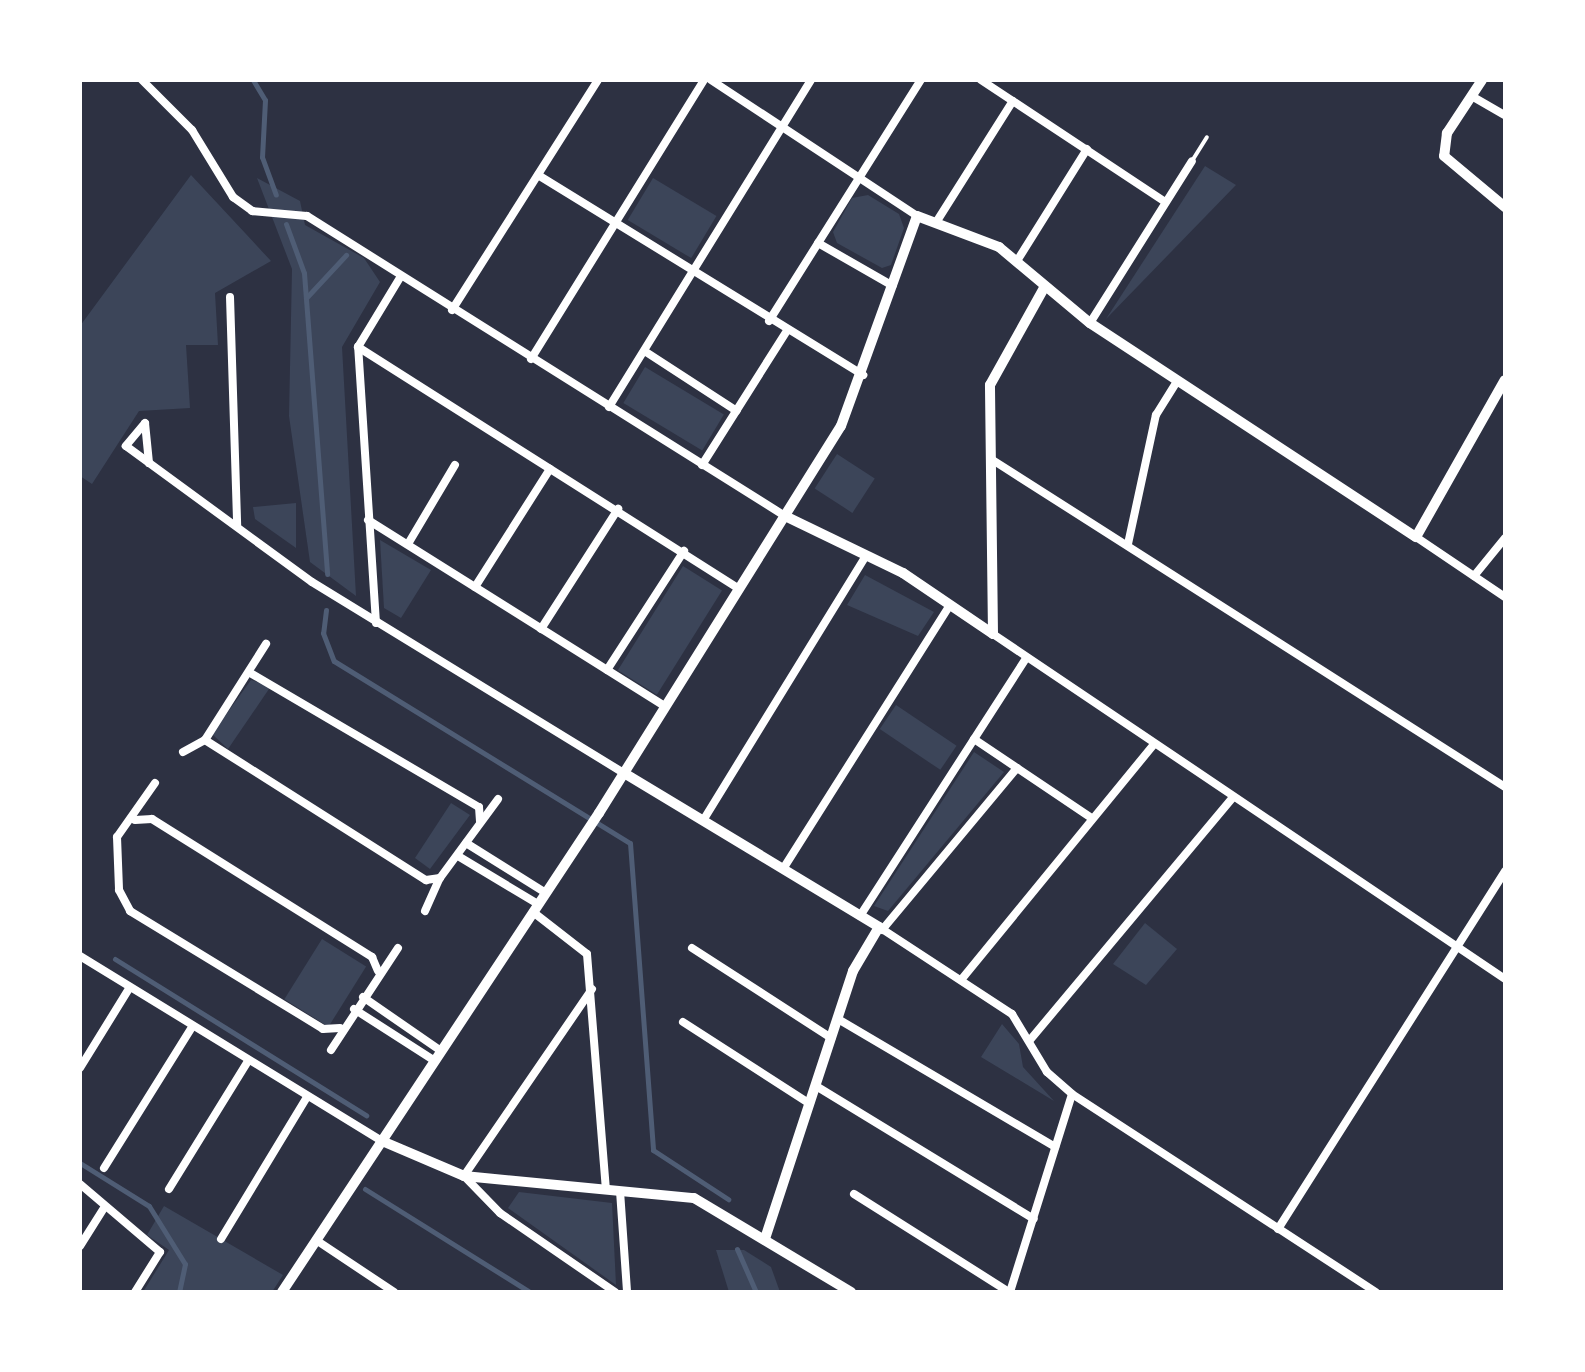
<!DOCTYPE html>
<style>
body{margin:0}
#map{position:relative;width:1585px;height:1372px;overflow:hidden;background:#2d3142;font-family:Raleway,sans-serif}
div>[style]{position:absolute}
.green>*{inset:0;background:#3c4559;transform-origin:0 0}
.stream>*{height:5px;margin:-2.5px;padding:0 2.5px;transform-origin:2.5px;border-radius:2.5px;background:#4f5d75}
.service>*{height:4px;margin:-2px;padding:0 2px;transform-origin:2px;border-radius:2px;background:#fff}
.minor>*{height:8px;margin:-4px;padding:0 4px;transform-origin:4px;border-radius:4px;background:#fff}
.tertiary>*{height:10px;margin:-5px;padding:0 5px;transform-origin:5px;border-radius:5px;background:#fff}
span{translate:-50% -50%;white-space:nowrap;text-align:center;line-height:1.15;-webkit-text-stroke:6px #fff;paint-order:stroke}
.frame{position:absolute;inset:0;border:82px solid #fff;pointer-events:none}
</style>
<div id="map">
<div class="green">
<i style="clip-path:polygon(1205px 166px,1236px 185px,1106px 319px)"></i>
<i style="clip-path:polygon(191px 175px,271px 261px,215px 293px,218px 345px,186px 345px,190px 408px,139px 411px,92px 484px,80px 476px,80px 326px)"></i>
<i style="clip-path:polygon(257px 178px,300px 201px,305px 225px,364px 258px,380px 282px,342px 347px,356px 596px,310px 562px,289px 416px,292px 269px)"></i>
<i style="left:653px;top:178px;width:74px;height:49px;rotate:31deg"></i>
<i style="clip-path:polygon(868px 195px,899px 214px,904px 228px,891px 265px,882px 268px,837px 243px,833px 232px,852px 198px)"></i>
<i style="left:645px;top:367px;width:92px;height:42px;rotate:31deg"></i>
<i style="left:837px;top:454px;width:45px;height:41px;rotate:33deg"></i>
<i style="clip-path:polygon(296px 503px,296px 548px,255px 519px,253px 507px)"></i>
<i style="clip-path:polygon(380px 540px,431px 570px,401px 618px,384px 608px)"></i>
<i style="left:683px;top:566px;width:46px;height:123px;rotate:32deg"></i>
<i style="clip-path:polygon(865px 575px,934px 612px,918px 636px,847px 605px)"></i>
<i style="clip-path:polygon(251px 680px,271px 686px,228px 749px,212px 734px)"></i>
<i style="left:896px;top:705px;width:73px;height:29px;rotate:34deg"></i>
<i style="clip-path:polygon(974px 752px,1004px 772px,888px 911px,874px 906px)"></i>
<i style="clip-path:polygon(451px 803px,470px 815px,430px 869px,415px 858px)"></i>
<i style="clip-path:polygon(1145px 923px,1177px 949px,1146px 985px,1113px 964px)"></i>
<i style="left:322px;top:939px;width:52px;height:71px;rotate:32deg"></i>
<i style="clip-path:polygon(1002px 1024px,1019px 1044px,1023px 1067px,1054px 1101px,981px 1057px)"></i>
<i style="clip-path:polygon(519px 1192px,612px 1203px,616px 1285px,508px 1208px)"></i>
<i style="clip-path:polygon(164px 1206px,283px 1275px,272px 1292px,143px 1292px,169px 1250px,147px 1235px)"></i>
<i style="clip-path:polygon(716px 1250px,744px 1250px,771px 1267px,780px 1292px,729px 1292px)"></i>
</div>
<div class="stream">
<i style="left:253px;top:80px;width:23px;rotate:59deg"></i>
<i style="left:265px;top:100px;width:57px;rotate:93deg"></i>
<i style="left:262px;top:157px;width:40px;rotate:69.8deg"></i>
<i style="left:286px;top:224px;width:52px;rotate:69.8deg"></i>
<i style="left:304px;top:273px;width:302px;rotate:85.6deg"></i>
<i style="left:306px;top:298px;width:59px;rotate:-47.1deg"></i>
<i style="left:326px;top:610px;width:23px;rotate:97deg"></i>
<i style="left:323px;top:633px;width:30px;rotate:69deg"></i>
<i style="left:334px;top:661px;width:347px;rotate:31.6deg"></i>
<i style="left:630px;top:843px;width:308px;rotate:85.7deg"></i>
<i style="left:653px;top:1150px;width:90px;rotate:33.2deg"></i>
<i style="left:115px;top:959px;width:296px;rotate:31.9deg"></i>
<i style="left:80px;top:1163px;width:81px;rotate:31.9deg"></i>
<i style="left:149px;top:1206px;width:68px;rotate:58.2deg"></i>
<i style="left:185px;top:1264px;width:29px;rotate:102deg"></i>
<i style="left:365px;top:1189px;width:195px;rotate:32deg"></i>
<i style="left:737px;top:1249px;width:47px;rotate:66.2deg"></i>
</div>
<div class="service">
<i style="left:1192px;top:161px;width:28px;rotate:-58deg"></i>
</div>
<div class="minor">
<i style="left:142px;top:80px;width:71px;rotate:45deg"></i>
<i style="left:192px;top:130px;width:79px;rotate:58.5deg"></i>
<i style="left:233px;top:197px;width:24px;rotate:36deg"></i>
<i style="left:252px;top:211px;width:55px;rotate:5.2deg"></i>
<i style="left:307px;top:216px;width:564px;rotate:32.11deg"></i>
<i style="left:711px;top:80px;width:247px;rotate:33.4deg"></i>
<i style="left:981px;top:80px;width:221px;rotate:33.5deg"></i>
<i style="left:1475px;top:98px;width:34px;rotate:30deg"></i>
<i style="left:538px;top:175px;width:382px;rotate:31.6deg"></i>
<i style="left:937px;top:221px;width:142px;rotate:-57.7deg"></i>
<i style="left:818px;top:243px;width:86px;rotate:29.8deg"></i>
<i style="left:1017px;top:261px;width:132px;rotate:-58deg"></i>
<i style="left:230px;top:297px;width:228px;rotate:88.2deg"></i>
<i style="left:452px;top:310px;width:272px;rotate:-57.6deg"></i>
<i style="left:769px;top:321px;width:285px;rotate:-57.8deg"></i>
<i style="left:1090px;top:323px;width:191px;rotate:-57.8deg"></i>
<i style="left:358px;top:347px;width:450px;rotate:32.4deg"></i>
<i style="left:646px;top:352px;width:108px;rotate:33deg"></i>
<i style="left:531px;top:359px;width:328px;rotate:-58.2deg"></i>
<i style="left:609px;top:407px;width:384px;rotate:-58.3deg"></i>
<i style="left:991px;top:459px;width:610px;rotate:32.54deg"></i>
<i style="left:149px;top:463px;width:40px;rotate:-95.7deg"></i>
<i style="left:145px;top:423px;width:30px;rotate:130deg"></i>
<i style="left:126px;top:446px;width:230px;rotate:36.2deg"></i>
<i style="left:312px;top:582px;width:366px;rotate:31.5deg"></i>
<i style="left:702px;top:465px;width:157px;rotate:-57.7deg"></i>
<i style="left:368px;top:520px;width:350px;rotate:32.1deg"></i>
<i style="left:1416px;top:537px;width:107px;rotate:34deg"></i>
<i style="left:408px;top:544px;width:92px;rotate:-59.3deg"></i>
<i style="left:1128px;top:544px;width:132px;rotate:-77.8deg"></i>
<i style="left:1156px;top:415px;width:39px;rotate:-58deg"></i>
<i style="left:1474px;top:576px;width:49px;rotate:-50.8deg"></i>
<i style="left:475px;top:587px;width:140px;rotate:-57.6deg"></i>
<i style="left:376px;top:623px;width:277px;rotate:-93.7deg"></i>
<i style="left:358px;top:347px;width:83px;rotate:-58.8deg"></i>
<i style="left:541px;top:629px;width:143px;rotate:-57.3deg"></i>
<i style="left:993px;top:634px;width:617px;rotate:33.97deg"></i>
<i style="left:607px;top:670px;width:142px;rotate:-57.1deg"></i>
<i style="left:252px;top:674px;width:263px;rotate:30.4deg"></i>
<i style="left:479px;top:807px;width:14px;rotate:86deg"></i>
<i style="left:974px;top:739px;width:140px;rotate:33.9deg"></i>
<i style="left:205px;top:740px;width:262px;rotate:32.4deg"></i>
<i style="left:426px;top:880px;width:14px;rotate:-8deg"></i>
<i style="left:183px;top:752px;width:25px;rotate:-29deg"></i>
<i style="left:205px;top:740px;width:114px;rotate:-57.6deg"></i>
<i style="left:155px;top:783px;width:66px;rotate:125.1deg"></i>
<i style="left:117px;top:837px;width:53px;rotate:87.8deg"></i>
<i style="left:119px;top:890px;width:24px;rotate:62deg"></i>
<i style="left:130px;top:911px;width:226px;rotate:31.4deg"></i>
<i style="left:323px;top:1029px;width:17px;rotate:-3deg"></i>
<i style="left:704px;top:819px;width:305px;rotate:-58.4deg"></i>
<i style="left:135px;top:820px;width:17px;rotate:-3deg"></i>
<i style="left:152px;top:819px;width:260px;rotate:32.1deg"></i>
<i style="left:372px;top:957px;width:15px;rotate:67deg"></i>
<i style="left:466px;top:843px;width:94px;rotate:32deg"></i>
<i style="left:458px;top:856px;width:93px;rotate:31deg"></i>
<i style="left:783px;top:869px;width:312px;rotate:-57.7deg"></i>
<i style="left:425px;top:911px;width:36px;rotate:-66deg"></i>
<i style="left:440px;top:878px;width:98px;rotate:-53.7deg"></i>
<i style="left:533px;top:912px;width:68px;rotate:37.9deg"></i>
<i style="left:587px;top:954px;width:236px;rotate:85.4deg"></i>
<i style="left:860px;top:916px;width:307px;rotate:-57.2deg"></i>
<i style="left:879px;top:927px;width:159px;rotate:33.2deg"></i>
<i style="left:1012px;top:1014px;width:68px;rotate:58.9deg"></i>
<i style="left:1047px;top:1072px;width:33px;rotate:41deg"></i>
<i style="left:1072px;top:1094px;width:363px;rotate:33.1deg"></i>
<i style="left:882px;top:930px;width:211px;rotate:-50.2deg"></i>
<i style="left:692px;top:948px;width:166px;rotate:32.9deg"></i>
<i style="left:80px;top:956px;width:354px;rotate:31.5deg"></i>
<i style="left:961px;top:980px;width:305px;rotate:-50.7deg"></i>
<i style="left:592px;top:989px;width:227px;rotate:124.4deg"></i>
<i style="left:464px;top:1176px;width:52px;rotate:45.8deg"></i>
<i style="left:500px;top:1213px;width:140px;rotate:34.5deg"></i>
<i style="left:363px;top:997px;width:95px;rotate:34.7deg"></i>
<i style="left:354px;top:1009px;width:96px;rotate:32.7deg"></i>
<i style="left:838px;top:1019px;width:252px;rotate:30.5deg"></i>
<i style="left:683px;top:1022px;width:151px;rotate:32.8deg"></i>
<i style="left:1030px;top:1040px;width:315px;rotate:-50.1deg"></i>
<i style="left:331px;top:1050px;width:122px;rotate:-56.7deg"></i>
<i style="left:80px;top:1068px;width:95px;rotate:-58.3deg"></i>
<i style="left:816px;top:1086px;width:255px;rotate:31.4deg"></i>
<i style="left:104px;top:1168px;width:166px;rotate:-58deg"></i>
<i style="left:80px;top:1184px;width:105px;rotate:40.4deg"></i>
<i style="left:160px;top:1252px;width:47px;rotate:122deg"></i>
<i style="left:169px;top:1189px;width:150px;rotate:-58.3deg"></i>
<i style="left:620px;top:1191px;width:101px;rotate:86deg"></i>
<i style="left:854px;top:1194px;width:183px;rotate:32.3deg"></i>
<i style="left:1278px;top:1229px;width:424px;rotate:-57.6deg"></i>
<i style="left:221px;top:1239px;width:166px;rotate:-58.8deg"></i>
<i style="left:316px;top:1240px;width:94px;rotate:33.7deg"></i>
<i style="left:80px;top:1246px;width:45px;rotate:-57.7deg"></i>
<i style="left:1010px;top:1292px;width:207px;rotate:-72.6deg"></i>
</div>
<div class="tertiary">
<i style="left:1482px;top:80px;width:64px;rotate:123.4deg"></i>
<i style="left:1447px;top:133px;width:23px;rotate:97deg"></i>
<i style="left:1444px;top:156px;width:80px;rotate:39.9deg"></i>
<i style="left:785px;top:516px;width:131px;rotate:25.8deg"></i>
<i style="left:903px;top:573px;width:109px;rotate:34.1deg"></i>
<i style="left:993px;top:634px;width:249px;rotate:-90.7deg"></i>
<i style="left:990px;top:385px;width:113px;rotate:-60.9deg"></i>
<i style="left:624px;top:773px;width:298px;rotate:31.1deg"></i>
<i style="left:879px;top:927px;width:51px;rotate:120.6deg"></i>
<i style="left:853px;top:971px;width:282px;rotate:108.2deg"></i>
<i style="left:382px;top:1141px;width:89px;rotate:23.1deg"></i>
<i style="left:464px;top:1176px;width:231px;rotate:5.5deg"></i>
<i style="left:694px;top:1198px;width:183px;rotate:30.9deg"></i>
<i style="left:282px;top:1292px;width:574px;rotate:-56.5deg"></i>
<i style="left:599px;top:813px;width:456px;rotate:-58deg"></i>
<i style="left:841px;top:426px;width:223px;rotate:-70.1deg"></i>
<i style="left:917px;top:216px;width:88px;rotate:20.7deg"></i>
<i style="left:999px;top:247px;width:119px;rotate:39.9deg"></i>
<i style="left:1090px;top:323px;width:390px;rotate:33.3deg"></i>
<i style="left:1416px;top:537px;width:180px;rotate:-60.5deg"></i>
</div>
<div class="frame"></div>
</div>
